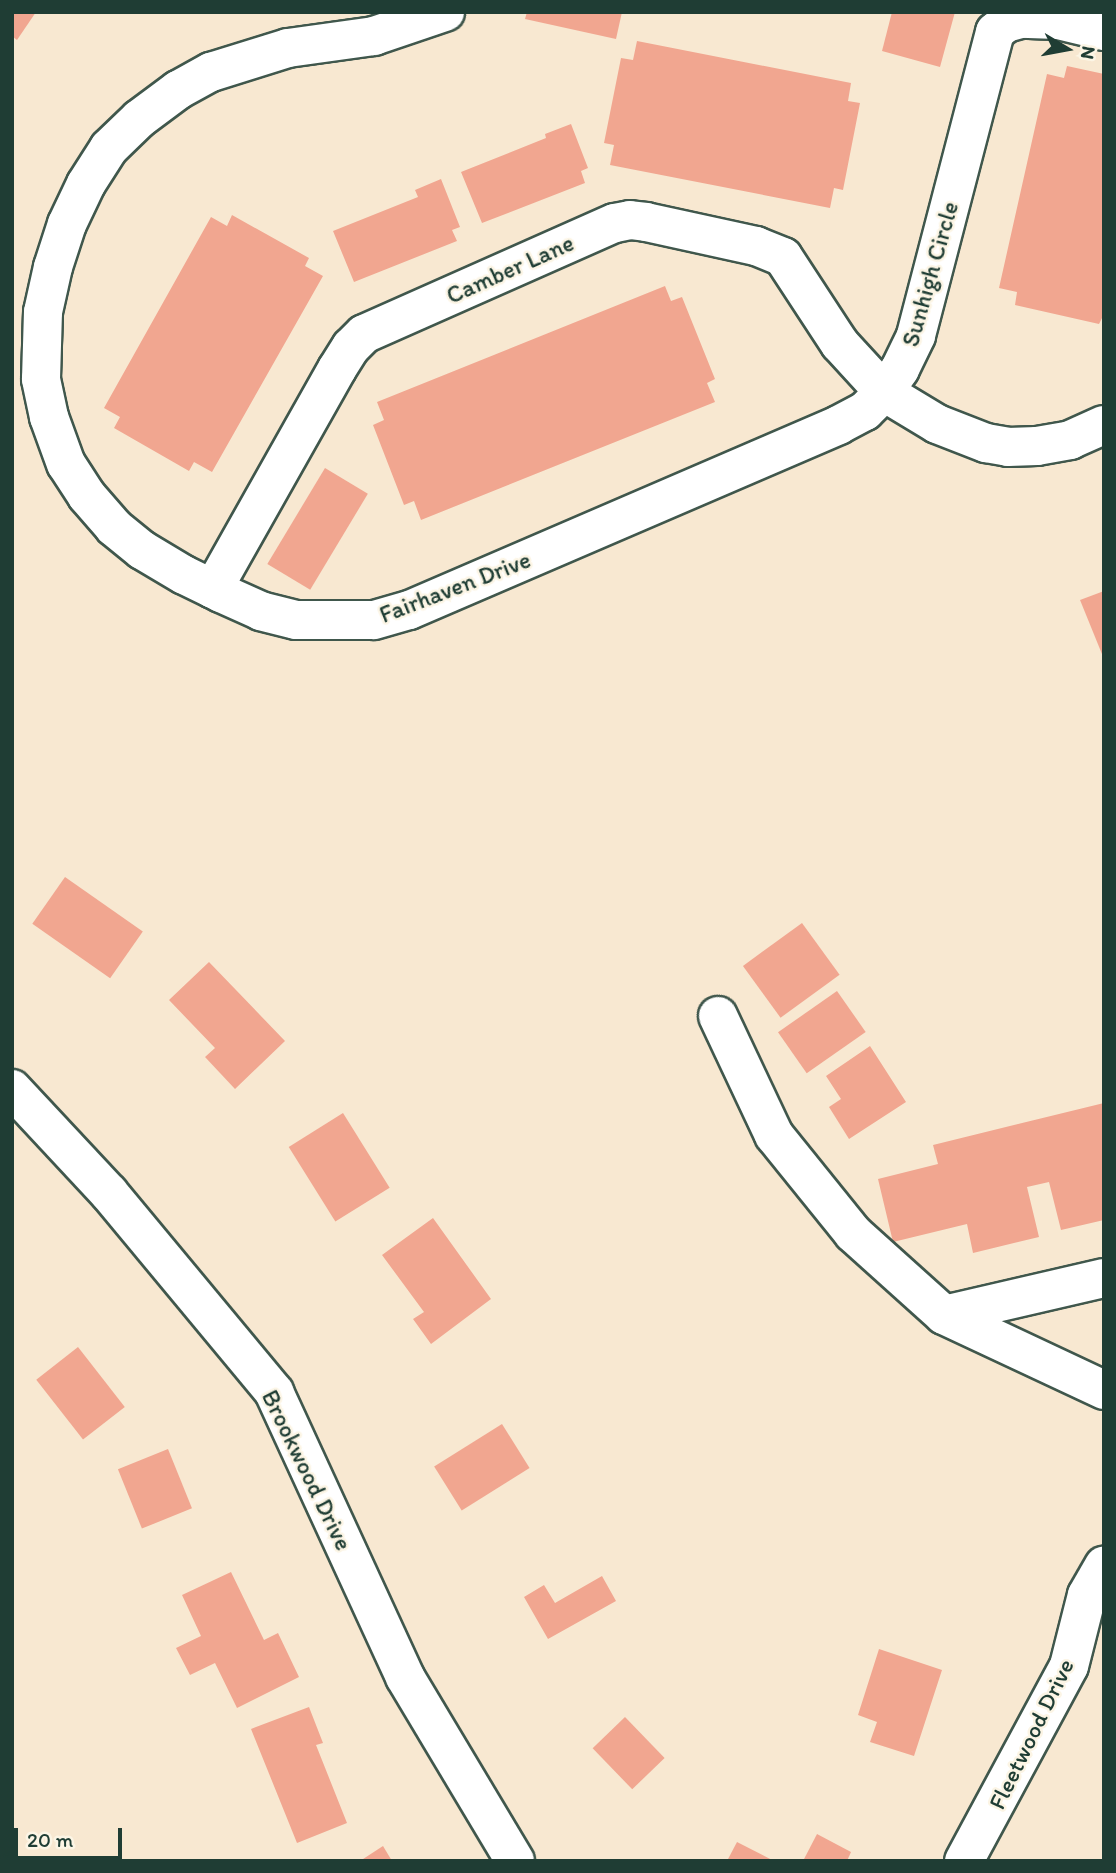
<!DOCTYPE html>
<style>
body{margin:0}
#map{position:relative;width:1116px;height:1873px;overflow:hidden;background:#f8e8d1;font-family:Itim,sans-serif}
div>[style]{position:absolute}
.building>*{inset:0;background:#f1a690;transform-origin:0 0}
.roads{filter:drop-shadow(2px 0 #40574c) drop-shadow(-2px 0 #40574c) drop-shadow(0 2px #40574c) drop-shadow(0 -2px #40574c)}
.minor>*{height:38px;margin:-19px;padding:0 19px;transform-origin:19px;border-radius:19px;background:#fff}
span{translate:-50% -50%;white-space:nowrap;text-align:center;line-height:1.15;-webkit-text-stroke:5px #fcf5e5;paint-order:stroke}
.street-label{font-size:24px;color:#1f3d34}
.frame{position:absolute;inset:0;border:14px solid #1f3d34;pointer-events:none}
.north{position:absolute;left:1032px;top:14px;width:70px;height:70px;-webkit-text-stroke:5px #fcf5e5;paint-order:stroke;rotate:100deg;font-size:19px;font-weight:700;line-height:28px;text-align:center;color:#1f3d34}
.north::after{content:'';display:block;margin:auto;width:24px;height:32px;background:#1f3d34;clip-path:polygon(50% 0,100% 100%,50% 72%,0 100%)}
.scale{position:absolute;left:14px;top:1828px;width:108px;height:32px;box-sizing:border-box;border:4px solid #1f3d34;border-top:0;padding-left:9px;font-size:21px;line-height:24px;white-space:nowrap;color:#1f3d34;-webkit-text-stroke:5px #fcf5e5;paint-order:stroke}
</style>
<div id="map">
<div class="building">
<i style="clip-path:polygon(12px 12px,36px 12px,17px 40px,12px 36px)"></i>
<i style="clip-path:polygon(527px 12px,622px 12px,616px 39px,525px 19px)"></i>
<i style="clip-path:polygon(892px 12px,955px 12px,940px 67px,882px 51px)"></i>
<i style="clip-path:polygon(637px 41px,851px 83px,848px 101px,860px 103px,843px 190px,834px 188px,830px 208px,610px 165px,614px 145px,604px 143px,621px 58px,633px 60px)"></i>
<i style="clip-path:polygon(1067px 66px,1104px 74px,1104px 314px,1099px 324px,1015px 305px,1017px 292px,999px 288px,1047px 74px,1064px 78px)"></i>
<i style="clip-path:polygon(571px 124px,588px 168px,581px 171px,585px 183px,482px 223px,461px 172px,546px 138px,545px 134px)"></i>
<i style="clip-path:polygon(441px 179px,460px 227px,452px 230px,457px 241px,354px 282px,333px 231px,418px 197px,415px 190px)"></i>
<i style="clip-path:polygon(232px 215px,309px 258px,305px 266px,323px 276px,212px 472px,194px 462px,189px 471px,114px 428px,120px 417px,104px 408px,211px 217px,227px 226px)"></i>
<i style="clip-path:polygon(665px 286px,671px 301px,682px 297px,715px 379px,707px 383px,715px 402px,421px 520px,414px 501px,404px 505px,373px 425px,384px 420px,377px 402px)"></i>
<i style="left:325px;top:468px;width:50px;height:112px;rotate:31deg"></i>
<i style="clip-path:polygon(1104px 591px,1104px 659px,1080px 600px)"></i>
<i style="left:65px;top:877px;width:95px;height:57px;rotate:35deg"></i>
<i style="left:802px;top:923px;width:64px;height:73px;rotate:54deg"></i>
<i style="clip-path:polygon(209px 962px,285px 1041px,235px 1089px,205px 1057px,215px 1048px,169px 1000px)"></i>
<i style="left:837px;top:991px;width:50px;height:72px;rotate:55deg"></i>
<i style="clip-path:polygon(870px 1046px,906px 1102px,849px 1139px,829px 1107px,841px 1099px,826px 1076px)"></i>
<i style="clip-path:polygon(1104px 1103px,1104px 1220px,1061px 1230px,1049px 1182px,1027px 1187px,1039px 1237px,973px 1253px,967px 1224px,893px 1242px,878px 1179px,938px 1164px,933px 1145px)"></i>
<i style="left:343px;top:1113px;width:88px;height:64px;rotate:58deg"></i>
<i style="clip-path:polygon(433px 1218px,491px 1299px,431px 1344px,413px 1319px,424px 1312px,382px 1255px)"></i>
<i style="left:78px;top:1347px;width:76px;height:53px;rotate:52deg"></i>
<i style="left:502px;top:1424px;width:52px;height:80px;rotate:58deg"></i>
<i style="left:168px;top:1449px;width:64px;height:54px;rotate:68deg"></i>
<i style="clip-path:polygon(231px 1572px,264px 1640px,278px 1633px,299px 1677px,237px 1708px,215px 1663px,190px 1675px,176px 1648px,201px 1636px,182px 1595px)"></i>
<i style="clip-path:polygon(602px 1576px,616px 1601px,548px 1639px,524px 1597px,544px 1585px,555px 1603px)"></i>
<i style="clip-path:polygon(879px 1649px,942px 1670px,914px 1756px,870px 1742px,877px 1722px,858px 1715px)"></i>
<i style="clip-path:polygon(309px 1707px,323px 1743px,316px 1745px,347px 1823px,297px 1843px,251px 1729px)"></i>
<i style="left:625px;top:1717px;width:57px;height:45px;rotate:46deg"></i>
<i style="clip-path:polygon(817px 1834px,851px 1852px,847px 1861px,803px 1861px)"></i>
<i style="clip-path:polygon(737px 1842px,774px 1861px,727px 1861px)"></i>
<i style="clip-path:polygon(383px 1846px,392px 1861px,360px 1861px)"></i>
</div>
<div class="roads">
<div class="minor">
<i style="left:1104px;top:31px;width:47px;rotate:-166.6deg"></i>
<i style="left:1058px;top:20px;width:37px;rotate:-178deg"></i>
<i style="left:1021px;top:19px;width:16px;rotate:165deg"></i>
<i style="left:1006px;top:23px;width:14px;rotate:141deg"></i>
<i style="left:995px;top:32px;width:314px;rotate:104.6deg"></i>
<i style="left:916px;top:336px;width:37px;rotate:116deg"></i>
<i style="left:900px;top:369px;width:28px;rotate:125deg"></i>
<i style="left:884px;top:392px;width:62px;rotate:31.1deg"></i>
<i style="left:937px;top:424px;width:53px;rotate:21.2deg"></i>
<i style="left:986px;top:443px;width:22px;rotate:10deg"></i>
<i style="left:1008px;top:447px;width:29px;rotate:-2deg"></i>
<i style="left:1037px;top:446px;width:34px;rotate:-10deg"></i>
<i style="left:1070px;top:440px;width:37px;rotate:-24deg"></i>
<i style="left:213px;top:589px;width:253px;rotate:-60.6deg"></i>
<i style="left:337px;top:369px;width:26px;rotate:-58deg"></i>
<i style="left:351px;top:347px;width:18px;rotate:-45deg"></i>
<i style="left:364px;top:334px;width:274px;rotate:-23.9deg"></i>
<i style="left:615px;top:223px;width:15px;rotate:-11deg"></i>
<i style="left:630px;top:220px;width:16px;rotate:7deg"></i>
<i style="left:646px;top:222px;width:113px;rotate:12.3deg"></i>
<i style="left:756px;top:246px;width:29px;rotate:22deg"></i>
<i style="left:783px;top:257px;width:104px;rotate:56.8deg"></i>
<i style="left:840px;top:344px;width:65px;rotate:47.5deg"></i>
<i style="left:884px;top:392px;width:27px;rotate:135deg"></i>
<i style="left:865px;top:411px;width:30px;rotate:152deg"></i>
<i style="left:839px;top:425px;width:468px;rotate:156.7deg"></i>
<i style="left:409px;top:610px;width:37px;rotate:164deg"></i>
<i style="left:373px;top:620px;width:77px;rotate:180deg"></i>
<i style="left:296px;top:620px;width:36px;rotate:-166deg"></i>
<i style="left:261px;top:611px;width:44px;rotate:-155.8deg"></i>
<i style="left:221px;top:593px;width:9px;rotate:-153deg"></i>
<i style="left:213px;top:589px;width:32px;rotate:-154deg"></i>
<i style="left:184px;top:575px;width:49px;rotate:-149.2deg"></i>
<i style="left:142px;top:550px;width:36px;rotate:-141deg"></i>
<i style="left:114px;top:527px;width:41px;rotate:-131.1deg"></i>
<i style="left:87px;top:496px;width:38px;rotate:-123deg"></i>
<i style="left:66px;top:464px;width:50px;rotate:-109.9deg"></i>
<i style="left:49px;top:417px;width:39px;rotate:-102deg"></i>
<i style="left:41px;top:379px;width:67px;rotate:-88.3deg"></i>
<i style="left:43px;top:312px;width:46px;rotate:-77.5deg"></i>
<i style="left:53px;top:267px;width:45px;rotate:-72deg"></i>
<i style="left:67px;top:224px;width:44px;rotate:-64.6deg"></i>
<i style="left:86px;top:184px;width:43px;rotate:-57.4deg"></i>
<i style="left:109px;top:148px;width:42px;rotate:-44deg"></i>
<i style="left:139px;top:119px;width:49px;rotate:-36.6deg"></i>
<i style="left:178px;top:90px;width:38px;rotate:-29deg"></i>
<i style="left:211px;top:72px;width:81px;rotate:-17.3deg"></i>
<i style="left:288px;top:48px;width:87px;rotate:-7.9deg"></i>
<i style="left:374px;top:36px;width:75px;rotate:-18.7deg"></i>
<i style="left:718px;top:1016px;width:132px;rotate:64.8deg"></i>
<i style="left:774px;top:1135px;width:126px;rotate:51.1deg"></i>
<i style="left:853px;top:1233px;width:122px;rotate:42deg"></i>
<i style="left:944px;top:1315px;width:177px;rotate:25.1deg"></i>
<i style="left:12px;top:1089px;width:142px;rotate:47deg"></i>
<i style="left:109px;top:1193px;width:259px;rotate:50.3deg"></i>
<i style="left:274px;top:1392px;width:314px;rotate:65.3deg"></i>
<i style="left:405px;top:1677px;width:214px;rotate:59.1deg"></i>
<i style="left:944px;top:1315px;width:164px;rotate:-13deg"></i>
<i style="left:964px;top:1861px;width:221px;rotate:-61.7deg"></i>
<i style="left:1069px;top:1666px;width:73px;rotate:-75.8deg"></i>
<i style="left:1087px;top:1595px;width:34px;rotate:-60deg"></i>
</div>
</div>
<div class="street-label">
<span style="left:510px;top:269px;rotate:-24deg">Camber Lane</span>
<span style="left:930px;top:274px;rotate:-74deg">Sunhigh Circle</span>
<span style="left:455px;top:587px;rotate:-21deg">Fairhaven Drive</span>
<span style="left:307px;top:1470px;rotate:64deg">Brookwood Drive</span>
<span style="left:1031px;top:1734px;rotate:-64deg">Fleetwood Drive</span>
</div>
<div class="frame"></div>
<div class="north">N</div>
<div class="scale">20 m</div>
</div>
